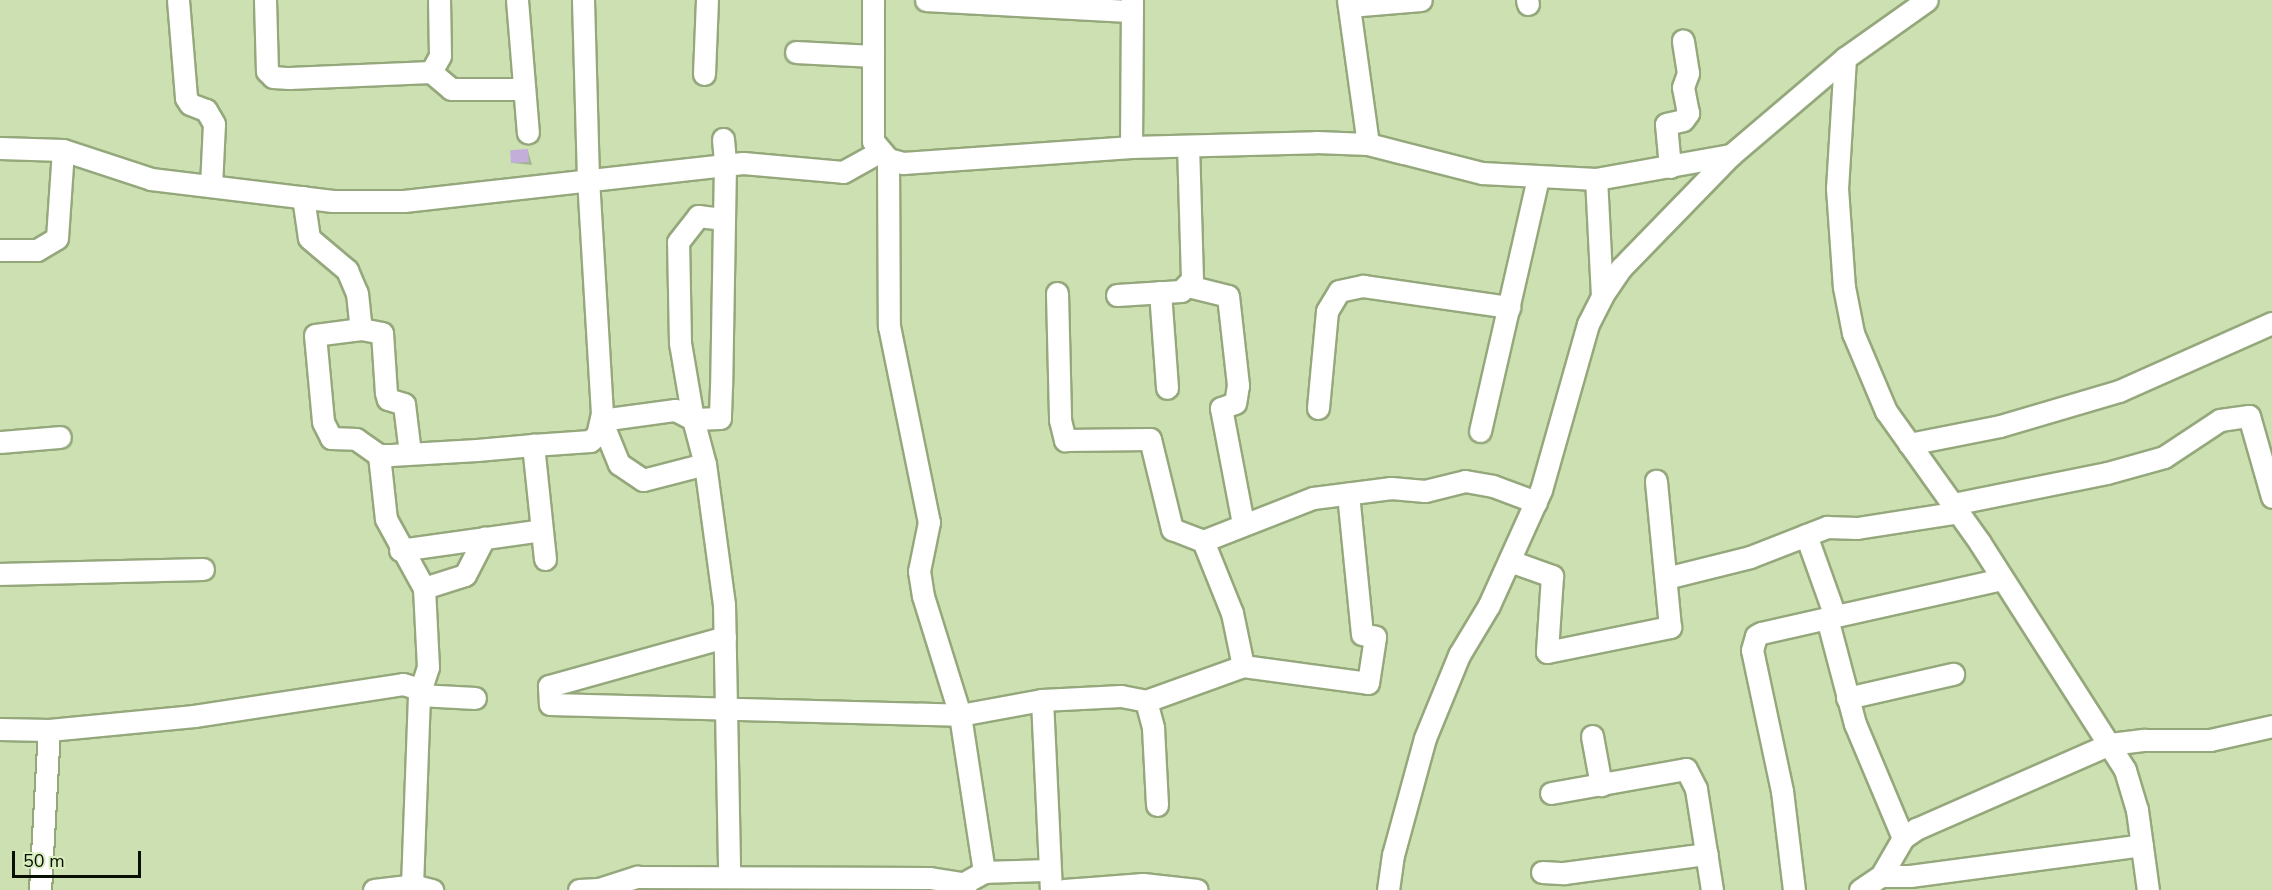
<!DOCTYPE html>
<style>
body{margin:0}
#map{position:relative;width:2272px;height:890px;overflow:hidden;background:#cce0b2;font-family:"Nunito Sans",sans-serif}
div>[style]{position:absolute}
.shadow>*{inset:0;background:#0003}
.building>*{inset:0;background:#c3aed9;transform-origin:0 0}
.roads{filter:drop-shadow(2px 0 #95a87c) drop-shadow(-2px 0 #95a87c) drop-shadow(0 2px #95a87c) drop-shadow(0 -2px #95a87c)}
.minor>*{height:21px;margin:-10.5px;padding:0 10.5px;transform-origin:10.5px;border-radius:10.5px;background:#fff}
span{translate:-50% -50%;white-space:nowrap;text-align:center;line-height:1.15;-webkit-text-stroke:5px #d9eebf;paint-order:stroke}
.scale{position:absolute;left:12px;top:851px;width:129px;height:27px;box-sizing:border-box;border:3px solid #080e01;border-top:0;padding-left:8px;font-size:18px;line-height:21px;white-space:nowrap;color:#080e01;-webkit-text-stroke:4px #d9eebf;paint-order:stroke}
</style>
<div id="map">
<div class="shadow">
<i style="clip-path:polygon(528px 151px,532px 165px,513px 163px)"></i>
</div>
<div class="building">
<i style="left:528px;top:149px;width:13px;height:18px;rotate:86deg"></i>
</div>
<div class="roads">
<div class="minor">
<i style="left:178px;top:0;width:98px;rotate:85.3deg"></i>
<i style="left:186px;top:98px;width:7px;rotate:56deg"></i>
<i style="left:190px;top:104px;width:17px;rotate:21deg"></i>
<i style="left:206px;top:110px;width:16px;rotate:60deg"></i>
<i style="left:214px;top:124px;width:61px;rotate:92.8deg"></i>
<i style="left:265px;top:0;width:71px;rotate:88.4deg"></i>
<i style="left:267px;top:71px;width:8px;rotate:45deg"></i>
<i style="left:273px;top:77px;width:16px;rotate:4deg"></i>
<i style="left:289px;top:78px;width:142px;rotate:-2.4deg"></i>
<i style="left:431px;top:72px;width:18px;rotate:-61deg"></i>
<i style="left:440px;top:56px;width:56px;rotate:-91deg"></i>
<i style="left:517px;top:0;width:133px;rotate:85.3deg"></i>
<i style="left:873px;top:0;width:141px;rotate:90deg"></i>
<i style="left:873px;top:141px;width:23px;rotate:50deg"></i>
<i style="left:888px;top:159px;width:16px;rotate:15deg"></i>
<i style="left:903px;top:163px;width:229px;rotate:-4deg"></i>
<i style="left:1131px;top:147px;width:185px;rotate:-1.5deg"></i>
<i style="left:1316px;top:142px;width:52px;rotate:2.2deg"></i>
<i style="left:1368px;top:144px;width:118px;rotate:14.3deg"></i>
<i style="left:1482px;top:173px;width:114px;rotate:3deg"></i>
<i style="left:926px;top:0;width:206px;rotate:3.1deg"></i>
<i style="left:1348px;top:0;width:145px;rotate:82.1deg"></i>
<i style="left:1527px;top:0;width:4px;rotate:76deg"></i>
<i style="left:1349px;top:6px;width:72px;rotate:-4.8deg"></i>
<i style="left:796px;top:52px;width:77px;rotate:3deg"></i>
<i style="left:1845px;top:58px;width:130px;rotate:93.5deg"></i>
<i style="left:1837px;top:188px;width:99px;rotate:86deg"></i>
<i style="left:1844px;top:287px;width:47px;rotate:78.9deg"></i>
<i style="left:1853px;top:333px;width:85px;rotate:67.1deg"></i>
<i style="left:1886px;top:411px;width:162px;rotate:54.5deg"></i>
<i style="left:1980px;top:543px;width:269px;rotate:57.4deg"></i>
<i style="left:2125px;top:770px;width:42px;rotate:73.3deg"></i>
<i style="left:2137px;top:810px;width:81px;rotate:82.2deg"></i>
<i style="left:431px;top:72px;width:26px;rotate:40deg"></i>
<i style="left:451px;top:89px;width:73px"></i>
<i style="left:704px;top:74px;width:74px;rotate:-87.7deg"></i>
<i style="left:723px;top:139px;width:25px;rotate:85deg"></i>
<i style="left:725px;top:164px;width:222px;rotate:91deg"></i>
<i style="left:721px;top:386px;width:32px;rotate:92deg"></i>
<i style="left:720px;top:418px;width:27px;rotate:178deg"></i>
<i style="left:693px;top:419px;width:77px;rotate:-99.7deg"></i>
<i style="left:680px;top:343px;width:101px;rotate:-91.1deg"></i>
<i style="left:678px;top:242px;width:33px;rotate:-52deg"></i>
<i style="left:698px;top:216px;width:26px;rotate:7deg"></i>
<i style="left:1131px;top:147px;width:147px;rotate:-89.6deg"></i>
<i style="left:0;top:148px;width:63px;rotate:1.8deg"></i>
<i style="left:63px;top:150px;width:93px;rotate:18.2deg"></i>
<i style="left:151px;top:179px;width:183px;rotate:6.9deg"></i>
<i style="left:333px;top:201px;width:71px"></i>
<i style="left:404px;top:201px;width:341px;rotate:-6.4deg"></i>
<i style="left:743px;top:163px;width:100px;rotate:5.1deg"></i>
<i style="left:843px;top:172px;width:41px;rotate:-29.1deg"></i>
<i style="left:888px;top:159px;width:167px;rotate:89.7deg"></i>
<i style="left:889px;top:326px;width:200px;rotate:78.5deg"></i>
<i style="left:929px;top:522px;width:50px;rotate:101.5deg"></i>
<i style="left:919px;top:571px;width:25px;rotate:81deg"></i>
<i style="left:923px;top:596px;width:125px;rotate:72.7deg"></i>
<i style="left:960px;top:715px;width:159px;rotate:81.3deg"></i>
<i style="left:984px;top:872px;width:38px;rotate:151deg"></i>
<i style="left:1670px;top:167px;width:43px;rotate:-95.3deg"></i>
<i style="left:1666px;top:124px;width:17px;rotate:-13deg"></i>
<i style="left:1683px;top:120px;width:9px;rotate:-54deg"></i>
<i style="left:1688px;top:113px;width:26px;rotate:-101deg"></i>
<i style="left:1683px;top:87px;width:15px;rotate:-70deg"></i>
<i style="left:1688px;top:73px;width:33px;rotate:-99deg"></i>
<i style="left:303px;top:197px;width:41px;rotate:81.7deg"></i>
<i style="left:309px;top:238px;width:50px;rotate:40.1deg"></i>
<i style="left:347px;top:270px;width:25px;rotate:67deg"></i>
<i style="left:357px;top:293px;width:36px;rotate:84deg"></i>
<i style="left:0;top:250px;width:37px"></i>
<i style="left:37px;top:250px;width:23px;rotate:-31deg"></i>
<i style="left:57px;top:238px;width:88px;rotate:-86.1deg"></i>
<i style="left:1188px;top:286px;width:41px;rotate:14deg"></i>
<i style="left:1228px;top:296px;width:90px;rotate:83.6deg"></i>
<i style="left:1238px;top:385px;width:18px;rotate:99deg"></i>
<i style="left:1235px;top:403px;width:15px;rotate:160deg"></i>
<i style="left:1221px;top:408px;width:117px;rotate:79.2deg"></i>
<i style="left:1160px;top:292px;width:96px;rotate:85.8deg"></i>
<i style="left:1057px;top:293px;width:127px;rotate:88.6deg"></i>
<i style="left:1060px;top:420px;width:21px;rotate:76deg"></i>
<i style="left:1065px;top:440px;width:85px;rotate:-0.7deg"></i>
<i style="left:1150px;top:439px;width:93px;rotate:76.3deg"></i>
<i style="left:1172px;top:529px;width:33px;rotate:21deg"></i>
<i style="left:1117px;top:295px;width:64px;rotate:-3.6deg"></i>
<i style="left:1181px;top:291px;width:16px;rotate:-47deg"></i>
<i style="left:1192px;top:279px;width:133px;rotate:-91.7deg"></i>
<i style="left:1602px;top:296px;width:34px;rotate:-56deg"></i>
<i style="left:1621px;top:268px;width:158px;rotate:-45.8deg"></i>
<i style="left:1318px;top:408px;width:97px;rotate:-84.7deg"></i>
<i style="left:1327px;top:311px;width:23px;rotate:-59deg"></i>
<i style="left:1339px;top:291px;width:25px;rotate:-12deg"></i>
<i style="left:1363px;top:286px;width:148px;rotate:8.2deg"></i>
<i style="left:1480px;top:431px;width:260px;rotate:-77.1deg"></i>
<i style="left:0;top:442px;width:60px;rotate:-4.8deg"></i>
<i style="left:1909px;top:444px;width:93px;rotate:-11.2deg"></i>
<i style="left:2000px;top:426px;width:124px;rotate:-16.4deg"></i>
<i style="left:2119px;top:391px;width:167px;rotate:-24deg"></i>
<i style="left:410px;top:453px;width:49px;rotate:-97deg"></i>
<i style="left:404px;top:404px;width:17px;rotate:-163deg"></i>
<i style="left:388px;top:399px;width:6px;rotate:-108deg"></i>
<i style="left:386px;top:393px;width:60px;rotate:-93.8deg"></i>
<i style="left:382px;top:333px;width:21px;rotate:-169deg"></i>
<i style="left:361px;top:329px;width:46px;rotate:172.6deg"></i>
<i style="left:315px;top:335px;width:87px;rotate:84.7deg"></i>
<i style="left:323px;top:422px;width:18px;rotate:63deg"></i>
<i style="left:331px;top:438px;width:25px;rotate:2deg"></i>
<i style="left:356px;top:439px;width:28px;rotate:35deg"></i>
<i style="left:379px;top:455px;width:12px"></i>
<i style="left:391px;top:455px;width:86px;rotate:-3.3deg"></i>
<i style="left:477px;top:450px;width:56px;rotate:-5.1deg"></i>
<i style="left:379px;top:455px;width:64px;rotate:83.8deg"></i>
<i style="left:386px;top:519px;width:79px;rotate:61.2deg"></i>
<i style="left:424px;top:588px;width:79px;rotate:87.1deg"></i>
<i style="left:428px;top:667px;width:29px;rotate:108deg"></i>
<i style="left:419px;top:695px;width:195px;rotate:92.1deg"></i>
<i style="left:705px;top:464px;width:64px;rotate:165.5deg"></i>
<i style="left:643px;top:480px;width:29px;rotate:-146deg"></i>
<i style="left:619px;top:464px;width:48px;rotate:-112.2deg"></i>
<i style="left:601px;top:420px;width:75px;rotate:-7.7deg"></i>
<i style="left:675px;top:410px;width:20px;rotate:27deg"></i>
<i style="left:693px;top:419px;width:47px;rotate:75.1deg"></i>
<i style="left:705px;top:464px;width:141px;rotate:82.3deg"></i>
<i style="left:724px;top:604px;width:272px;rotate:88.9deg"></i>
<i style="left:1953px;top:504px;width:157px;rotate:-11.4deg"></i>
<i style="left:2107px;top:473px;width:59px;rotate:-15.7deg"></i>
<i style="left:2164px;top:457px;width:67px;rotate:-33.5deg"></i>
<i style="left:2220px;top:420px;width:29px;rotate:-8deg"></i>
<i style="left:2249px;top:416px;width:84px;rotate:74.1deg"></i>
<i style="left:1806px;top:535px;width:86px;rotate:70.3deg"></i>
<i style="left:400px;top:550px;width:143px;rotate:-8deg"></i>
<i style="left:545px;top:559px;width:115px;rotate:-96deg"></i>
<i style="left:533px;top:445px;width:57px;rotate:-4deg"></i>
<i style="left:590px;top:441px;width:9px;rotate:-41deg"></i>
<i style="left:597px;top:435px;width:22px;rotate:-77deg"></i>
<i style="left:602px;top:414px;width:235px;rotate:-93.4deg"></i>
<i style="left:588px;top:179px;width:179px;rotate:-91.6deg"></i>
<i style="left:1510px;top:561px;width:45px;rotate:19.7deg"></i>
<i style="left:1552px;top:576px;width:76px;rotate:93.8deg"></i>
<i style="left:1547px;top:652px;width:126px;rotate:-11.5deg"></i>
<i style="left:1670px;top:627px;width:147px;rotate:-95.5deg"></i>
<i style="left:0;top:574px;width:203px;rotate:-1.4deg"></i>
<i style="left:1666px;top:578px;width:87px;rotate:-14deg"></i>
<i style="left:1750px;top:557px;width:83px;rotate:-21.3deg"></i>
<i style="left:1827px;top:527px;width:30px;rotate:2deg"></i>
<i style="left:1857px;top:528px;width:103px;rotate:-8.9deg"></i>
<i style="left:424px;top:588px;width:43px;rotate:-17.6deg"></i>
<i style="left:465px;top:575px;width:42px;rotate:-62.8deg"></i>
<i style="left:725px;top:637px;width:183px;rotate:164.4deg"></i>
<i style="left:549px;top:686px;width:18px;rotate:87deg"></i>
<i style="left:550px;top:704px;width:410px;rotate:1.5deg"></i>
<i style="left:960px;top:715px;width:83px;rotate:-10.4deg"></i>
<i style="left:1042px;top:700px;width:190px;rotate:87.3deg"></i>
<i style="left:1243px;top:666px;width:126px;rotate:7.7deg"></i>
<i style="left:1368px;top:683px;width:47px;rotate:-81.3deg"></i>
<i style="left:1375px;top:637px;width:13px;rotate:-167deg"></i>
<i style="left:1362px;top:634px;width:141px;rotate:-95.7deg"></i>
<i style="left:419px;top:695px;width:56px;rotate:3.1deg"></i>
<i style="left:1847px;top:698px;width:109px;rotate:-12.8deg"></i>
<i style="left:1042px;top:700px;width:79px;rotate:-2.9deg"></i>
<i style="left:1121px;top:696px;width:25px;rotate:11deg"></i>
<i style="left:1146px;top:701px;width:28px;rotate:75deg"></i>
<i style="left:1153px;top:728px;width:77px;rotate:87deg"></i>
<i style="left:1146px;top:701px;width:103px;rotate:-19.8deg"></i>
<i style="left:1243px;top:666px;width:54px;rotate:-101.7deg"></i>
<i style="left:1232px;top:613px;width:78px;rotate:-111.9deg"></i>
<i style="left:1203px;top:541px;width:118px;rotate:-21.4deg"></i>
<i style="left:1313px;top:498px;width:79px;rotate:-7.3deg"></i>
<i style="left:1391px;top:488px;width:34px;rotate:5deg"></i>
<i style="left:1425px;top:491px;width:41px;rotate:-14deg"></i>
<i style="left:1465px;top:481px;width:28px;rotate:10deg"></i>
<i style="left:1493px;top:486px;width:46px;rotate:20.4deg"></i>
<i style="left:0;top:729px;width:49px;rotate:1.2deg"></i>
<i style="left:49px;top:730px;width:146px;rotate:-5.5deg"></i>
<i style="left:194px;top:716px;width:211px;rotate:-8.7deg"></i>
<i style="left:403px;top:684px;width:14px;rotate:17deg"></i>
<i style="left:416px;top:688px;width:8px;rotate:67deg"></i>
<i style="left:1592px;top:736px;width:50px;rotate:79.6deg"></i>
<i style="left:1551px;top:793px;width:137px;rotate:-10.1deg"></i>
<i style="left:1686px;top:769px;width:22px;rotate:63deg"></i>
<i style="left:1696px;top:789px;width:102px;rotate:81deg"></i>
<i style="left:1903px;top:838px;width:124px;rotate:-112.8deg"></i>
<i style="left:1855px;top:724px;width:110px;rotate:-104.8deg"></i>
<i style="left:1827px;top:618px;width:178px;rotate:-12.6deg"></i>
<i style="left:984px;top:872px;width:65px;rotate:-1.8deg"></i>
<i style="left:1542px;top:872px;width:22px;rotate:3deg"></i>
<i style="left:1564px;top:873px;width:144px;rotate:-7.6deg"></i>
<i style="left:1881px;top:876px;width:29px"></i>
<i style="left:1910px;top:876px;width:234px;rotate:-7.6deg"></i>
<i style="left:40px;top:890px;width:160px;rotate:-86.8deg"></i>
<i style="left:374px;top:890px;width:38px;rotate:-7deg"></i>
<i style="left:412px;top:885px;width:21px;rotate:14deg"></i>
<i style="left:579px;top:890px;width:20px;rotate:-3deg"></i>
<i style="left:599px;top:889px;width:40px;rotate:-18deg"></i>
<i style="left:637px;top:877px;width:293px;rotate:0.2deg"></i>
<i style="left:930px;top:878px;width:37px;rotate:9deg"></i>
<i style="left:1064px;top:890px;width:79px;rotate:-4.3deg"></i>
<i style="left:1143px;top:884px;width:54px;rotate:6.3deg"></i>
<i style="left:1388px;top:890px;width:35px;rotate:-82deg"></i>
<i style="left:1393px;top:855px;width:121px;rotate:-74.7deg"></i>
<i style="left:1425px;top:738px;width:90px;rotate:-67.7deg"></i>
<i style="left:1459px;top:655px;width:58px;rotate:-59deg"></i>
<i style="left:1489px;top:605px;width:126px;rotate:-65.7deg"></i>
<i style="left:1541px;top:490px;width:173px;rotate:-74.2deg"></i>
<i style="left:1588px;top:324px;width:31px;rotate:-63deg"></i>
<i style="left:1602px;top:296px;width:117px;rotate:-92.9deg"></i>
<i style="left:1596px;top:179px;width:137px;rotate:-10.1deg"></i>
<i style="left:1731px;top:155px;width:150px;rotate:-40.4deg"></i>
<i style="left:1845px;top:58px;width:100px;rotate:-35.3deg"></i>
<i style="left:1794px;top:890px;width:100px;rotate:-96.9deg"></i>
<i style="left:1782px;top:791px;width:144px;rotate:-102deg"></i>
<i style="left:1752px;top:650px;width:15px;rotate:-74deg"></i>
<i style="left:1756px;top:636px;width:6px;rotate:-31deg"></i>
<i style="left:1761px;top:633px;width:68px;rotate:-12.8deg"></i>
<i style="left:1860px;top:890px;width:25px;rotate:-34deg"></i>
<i style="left:1881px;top:876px;width:44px;rotate:-59.9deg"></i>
<i style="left:1903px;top:838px;width:16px;rotate:-35deg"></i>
<i style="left:1916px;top:829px;width:212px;rotate:-23.7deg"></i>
<i style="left:2110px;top:744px;width:35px;rotate:-7deg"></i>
<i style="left:2145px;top:740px;width:65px"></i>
<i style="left:2210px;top:740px;width:64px;rotate:-12.7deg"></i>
</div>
</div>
<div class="scale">50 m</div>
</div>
